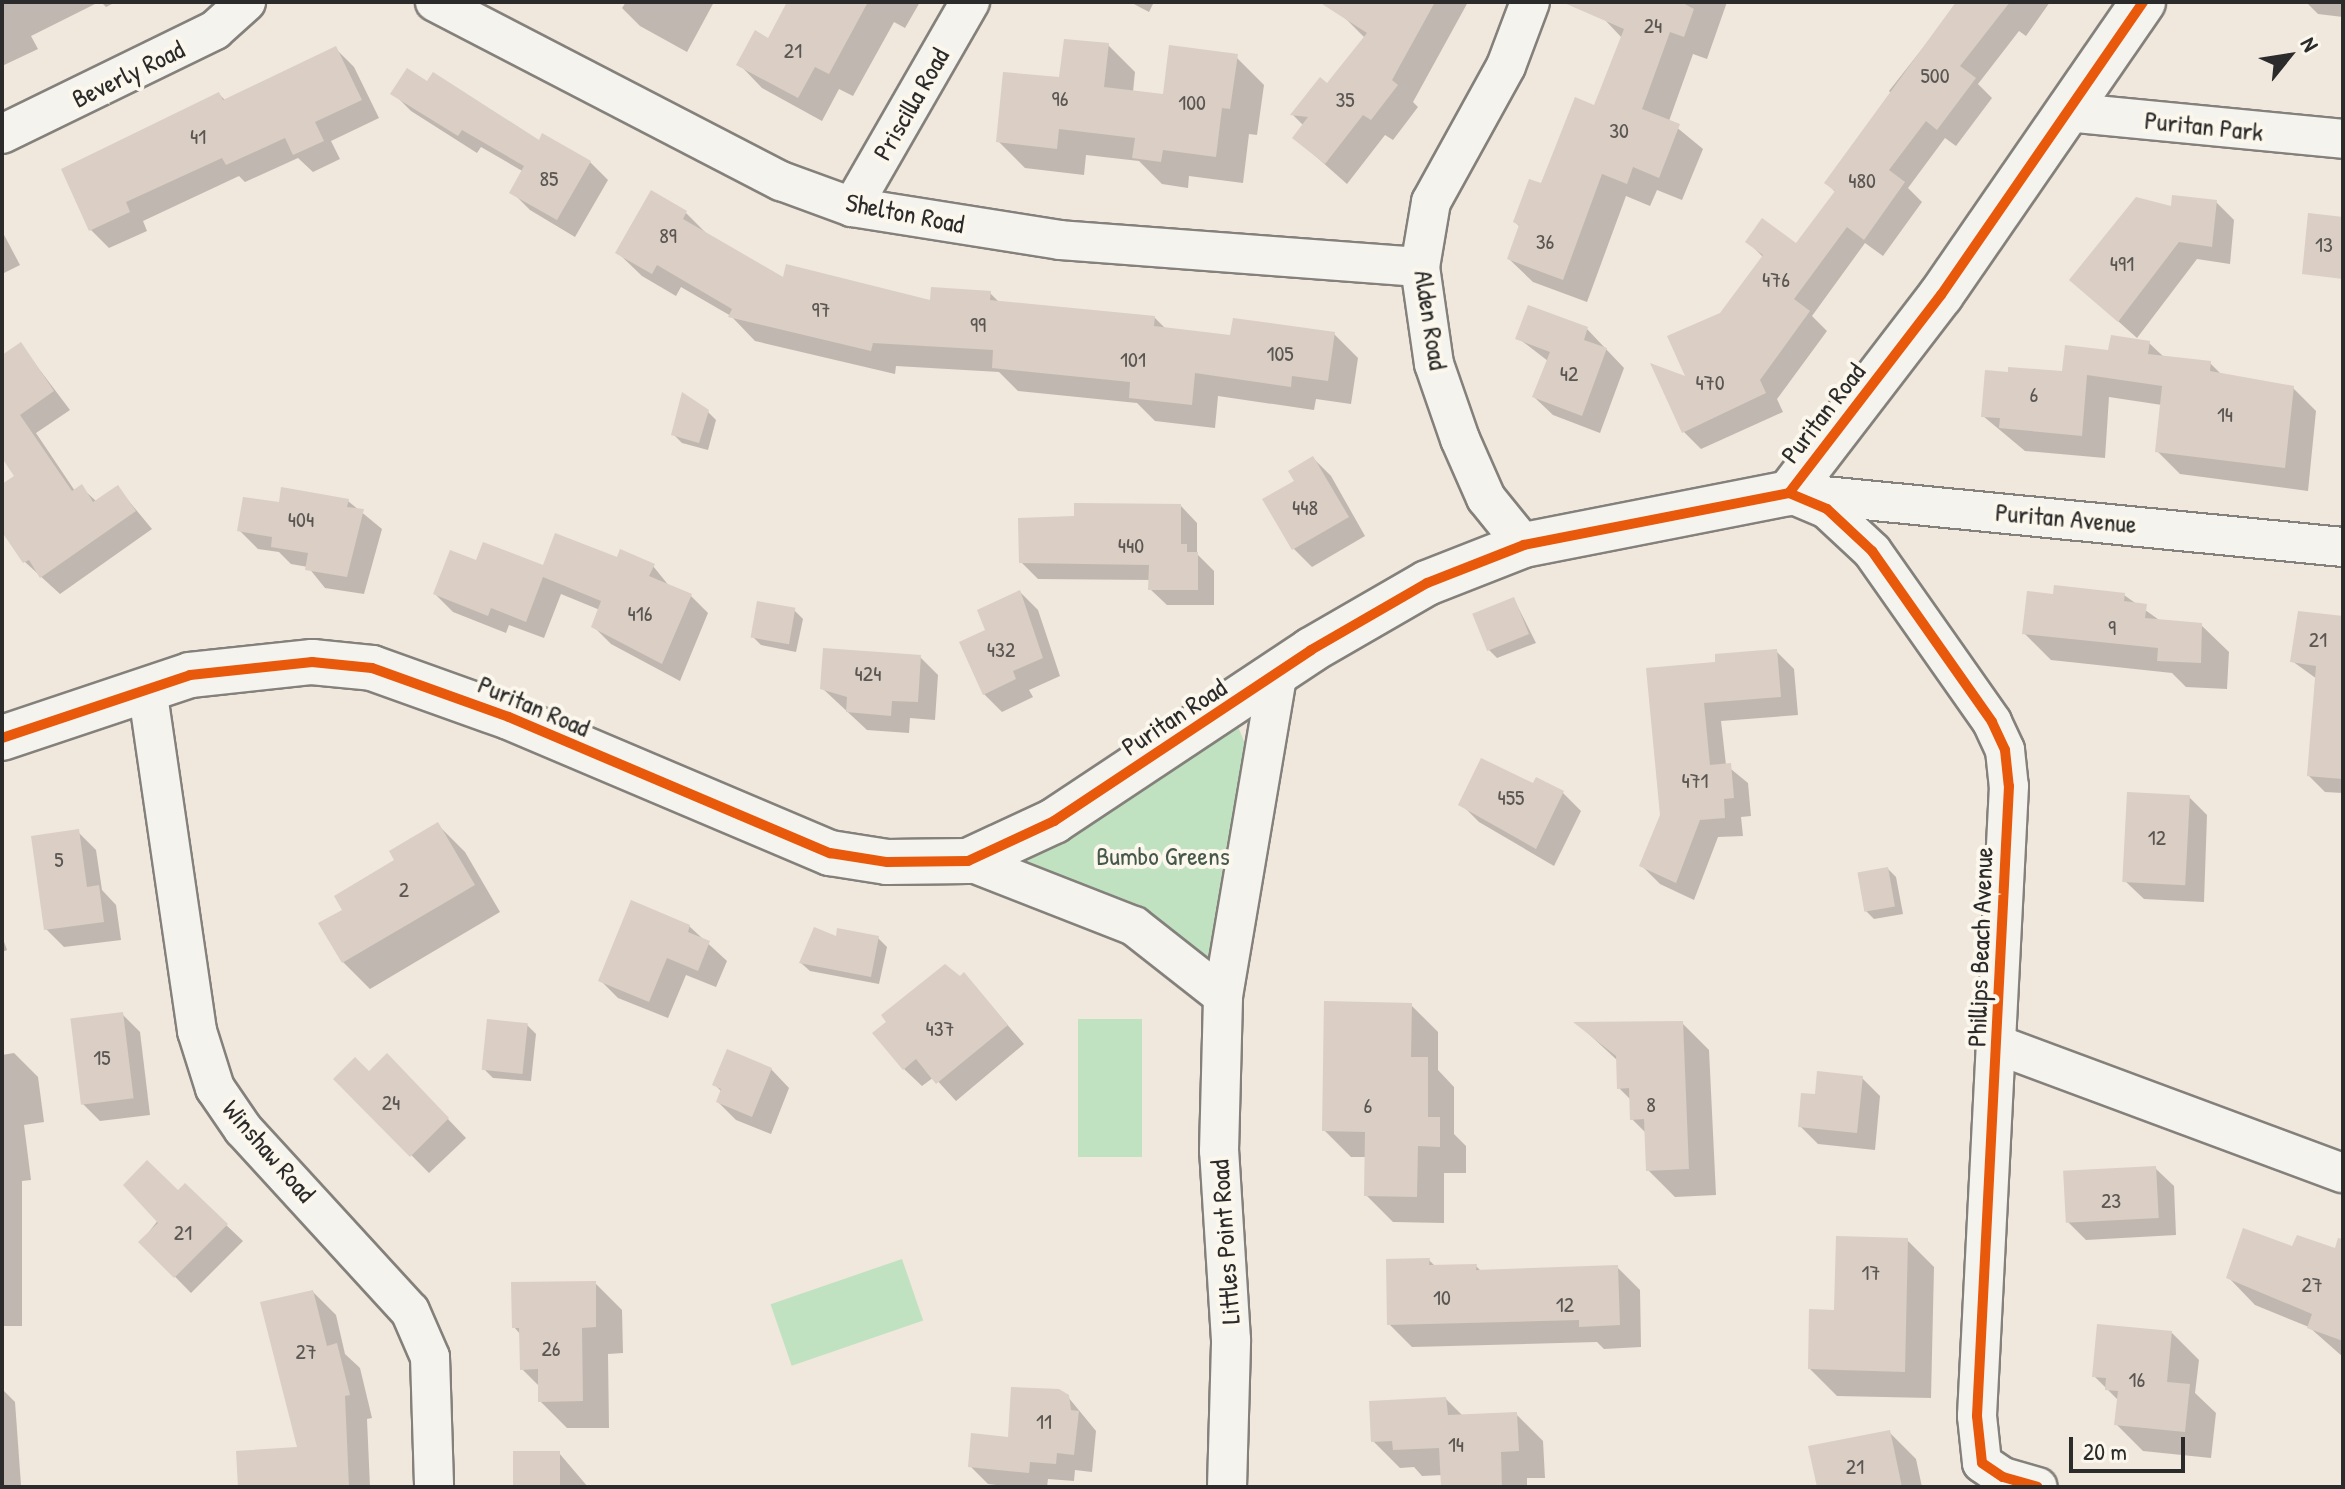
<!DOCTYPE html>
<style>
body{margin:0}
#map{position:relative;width:2345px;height:1489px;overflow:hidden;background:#f0e7dd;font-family:"Patrick Hand",sans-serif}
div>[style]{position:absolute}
.green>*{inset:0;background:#c0e2c1;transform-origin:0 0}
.shadow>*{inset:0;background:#0003}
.building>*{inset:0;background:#dbcec4;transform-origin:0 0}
.roads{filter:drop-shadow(2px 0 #84807b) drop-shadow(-2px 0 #84807b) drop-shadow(0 2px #84807b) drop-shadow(0 -2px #84807b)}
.minor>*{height:38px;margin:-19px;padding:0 19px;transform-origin:19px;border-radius:19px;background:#f5f3ee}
.tertiary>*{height:44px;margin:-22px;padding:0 22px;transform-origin:22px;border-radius:22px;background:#f5f3ee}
.cycleway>*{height:10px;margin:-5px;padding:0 5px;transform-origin:5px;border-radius:5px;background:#e8590c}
span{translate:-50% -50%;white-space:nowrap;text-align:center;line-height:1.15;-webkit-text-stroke:8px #fbf7ec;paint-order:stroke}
.number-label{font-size:22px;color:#595653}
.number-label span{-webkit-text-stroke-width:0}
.street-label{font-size:26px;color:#2b2b2b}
.park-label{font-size:26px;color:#46584b}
.frame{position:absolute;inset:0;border:4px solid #2b2b2b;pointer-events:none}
.north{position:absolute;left:2249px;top:16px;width:80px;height:80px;-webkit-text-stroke:6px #fbf7ec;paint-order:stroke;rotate:60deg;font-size:22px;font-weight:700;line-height:32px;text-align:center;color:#2b2b2b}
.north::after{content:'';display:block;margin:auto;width:28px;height:36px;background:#2b2b2b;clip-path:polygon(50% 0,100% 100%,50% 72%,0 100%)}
.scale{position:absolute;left:2069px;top:1437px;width:116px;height:36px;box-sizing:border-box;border:4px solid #2b2b2b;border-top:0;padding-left:10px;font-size:24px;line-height:28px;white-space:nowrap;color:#2b2b2b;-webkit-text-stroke:6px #fbf7ec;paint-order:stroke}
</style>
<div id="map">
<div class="green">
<i style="clip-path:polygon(1237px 724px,1254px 766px,1216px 967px,1025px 861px)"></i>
<i style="left:1142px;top:1019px;width:138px;height:64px;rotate:90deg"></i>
<i style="left:902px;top:1259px;width:65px;height:139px;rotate:71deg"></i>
</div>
<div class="shadow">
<i style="clip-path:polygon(2px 2px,99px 2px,31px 36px,38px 49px,2px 66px)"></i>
<i style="clip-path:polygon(101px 2px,116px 2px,106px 7px)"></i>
<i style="clip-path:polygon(626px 2px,714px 2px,687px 52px,640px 26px,622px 8px)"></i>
<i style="clip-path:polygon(790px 2px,920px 2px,905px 28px,894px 22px,853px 96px,839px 89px,822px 121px,762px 88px,739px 64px,769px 40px)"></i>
<i style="clip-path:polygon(1130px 2px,1154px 2px,1149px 12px)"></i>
<i style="clip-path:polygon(1353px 2px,1468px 2px,1413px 102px,1418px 107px,1393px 140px,1385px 135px,1347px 184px,1295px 138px,1304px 126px,1293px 115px,1328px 86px,1365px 38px,1344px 17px)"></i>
<i style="clip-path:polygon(1611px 2px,1727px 2px,1707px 59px,1693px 54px,1669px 121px,1703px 149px,1682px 200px,1657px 190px,1650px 206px,1626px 196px,1587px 302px,1533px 282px,1509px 259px,1521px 228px,1515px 222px,1596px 108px,1622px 38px,1605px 20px)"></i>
<i style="clip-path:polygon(1972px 2px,2050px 2px,2026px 36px,2019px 31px,1978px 84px,1992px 98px,1956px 146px,1945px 138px,1908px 188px,1922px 202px,1883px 256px,1865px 243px,1812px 316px,1827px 331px,1777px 399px,1783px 412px,1701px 449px,1683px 431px,1689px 380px,1721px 315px,1764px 258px,1748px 242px,1796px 245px,1836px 193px,1827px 183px,1893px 95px,1889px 91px,1944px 21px)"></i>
<i style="clip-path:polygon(2306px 2px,2343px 2px,2343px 17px,2318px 14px)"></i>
<i style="clip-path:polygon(1108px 45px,1135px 72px,1133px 92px,1165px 96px,1237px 58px,1264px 85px,1257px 135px,1249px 134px,1243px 183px,1189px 176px,1188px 188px,1162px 184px,1139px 161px,1086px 155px,1084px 175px,1025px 168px,998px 141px,1061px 80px)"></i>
<i style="clip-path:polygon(336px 49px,354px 67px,379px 118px,331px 141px,340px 159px,313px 172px,298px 158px,245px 182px,239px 176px,143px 221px,147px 231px,109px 248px,91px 230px,64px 170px,219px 94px,226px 101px)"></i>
<i style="clip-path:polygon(427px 84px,539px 143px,590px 162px,608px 180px,575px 237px,530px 210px,512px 192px,524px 172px,481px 147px,477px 153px,411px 111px,393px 93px)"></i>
<i style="clip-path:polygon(2216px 202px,2234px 220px,2230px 264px,2197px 259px,2137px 338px,2072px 280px,2173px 209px)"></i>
<i style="clip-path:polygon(686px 213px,710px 237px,784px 280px,931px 303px,990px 293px,1000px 303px,1155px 318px,1166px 329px,1232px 337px,1334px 334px,1358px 358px,1351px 404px,1316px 399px,1314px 410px,1218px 396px,1215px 428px,1155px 421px,1137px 403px,1018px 391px,999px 372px,896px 366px,895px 374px,755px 341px,731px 316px,681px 287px,676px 296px,642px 276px,618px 253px)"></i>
<i style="clip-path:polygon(2px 231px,20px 265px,2px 274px)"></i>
<i style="clip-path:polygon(1587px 329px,1624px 368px,1600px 433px,1553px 415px,1534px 397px,1548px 361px,1518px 338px)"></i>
<i style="clip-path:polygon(2149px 343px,2165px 358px,2210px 363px,2222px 375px,2293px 388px,2316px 411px,2308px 491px,2180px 474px,2157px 451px,2162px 405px,2109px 397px,2105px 458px,2025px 451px,1983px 416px,2110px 352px)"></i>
<i style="clip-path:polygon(21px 345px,70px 410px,36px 433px,75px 491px,81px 487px,97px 502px,118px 488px,152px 529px,60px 594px,25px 562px,2px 528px,2px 487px,17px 477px,2px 449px,2px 358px)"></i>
<i style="clip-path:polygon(708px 412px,716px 420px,708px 450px,682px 443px,673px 434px)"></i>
<i style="clip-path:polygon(1313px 458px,1331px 476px,1365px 536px,1312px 567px,1294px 549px,1265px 499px,1296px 481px)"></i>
<i style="clip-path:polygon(348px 501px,382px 529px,364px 594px,325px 588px,308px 567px,291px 564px,279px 552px,258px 549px,239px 530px)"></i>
<i style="clip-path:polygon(1181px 506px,1197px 523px,1197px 554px,1214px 571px,1214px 605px,1167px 605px,1150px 589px,1151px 580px,1038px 579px,1021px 562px,1076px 518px)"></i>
<i style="clip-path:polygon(618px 560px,653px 566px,670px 587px,691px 596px,708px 613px,680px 681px,611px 644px,593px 626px,600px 610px,561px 594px,544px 638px,509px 625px,506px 633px,453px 612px,435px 594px,477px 563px,544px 568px)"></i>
<i style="clip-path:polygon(1020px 592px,1038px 610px,1060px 676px,1029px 690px,1033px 697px,1002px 712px,984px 694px,988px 631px)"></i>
<i style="clip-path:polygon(2124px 595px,2162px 622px,2201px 625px,2229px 652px,2227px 689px,2186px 687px,2172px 673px,2051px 660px,2024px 633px)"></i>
<i style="clip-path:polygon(1514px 599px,1536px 643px,1497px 658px,1488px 649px)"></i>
<i style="clip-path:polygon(794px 610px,803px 619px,796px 652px,761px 645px,752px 636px)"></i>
<i style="clip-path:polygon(2300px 613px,2343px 621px,2343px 793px,2325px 792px,2309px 776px,2317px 679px,2292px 661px)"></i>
<i style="clip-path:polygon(1776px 651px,1794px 669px,1798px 715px,1721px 721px,1726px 765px,1748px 783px,1751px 816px,1741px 817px,1743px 836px,1718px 837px,1694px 900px,1660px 884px,1642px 866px,1717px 664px)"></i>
<i style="clip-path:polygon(920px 657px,938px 675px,935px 720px,910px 718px,909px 733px,867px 730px,822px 688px)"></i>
<i style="clip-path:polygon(1534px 786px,1563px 793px,1581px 811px,1554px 866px,1479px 822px,1461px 804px)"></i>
<i style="clip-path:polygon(2189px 797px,2207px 815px,2204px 902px,2144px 899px,2125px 881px)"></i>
<i style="clip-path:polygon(438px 825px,465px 852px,500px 912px,370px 989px,343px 962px,345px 910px)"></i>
<i style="clip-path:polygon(78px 832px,96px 850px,102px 890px,116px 905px,121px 940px,64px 947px,46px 929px)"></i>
<i style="clip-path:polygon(1888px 869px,1896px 877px,1903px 914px,1874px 919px,1865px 910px)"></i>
<i style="clip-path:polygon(689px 926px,727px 961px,716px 987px,686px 975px,668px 1018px,618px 998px,600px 980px)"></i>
<i style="clip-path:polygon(2px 936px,7px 950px,2px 952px)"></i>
<i style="clip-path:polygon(878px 938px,887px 947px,879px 984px,810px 971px,801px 963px,837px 939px)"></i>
<i style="clip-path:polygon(964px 975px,1024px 1044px,956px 1101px,934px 1077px,922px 1086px,904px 1069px)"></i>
<i style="clip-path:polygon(1411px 1005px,1438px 1032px,1438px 1070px,1454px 1087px,1454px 1134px,1466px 1146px,1466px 1173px,1444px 1173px,1444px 1223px,1393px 1222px,1366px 1195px,1367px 1157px,1351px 1157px,1324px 1130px)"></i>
<i style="clip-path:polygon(122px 1014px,140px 1032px,150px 1115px,100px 1121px,82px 1103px)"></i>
<i style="clip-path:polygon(1682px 1023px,1709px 1050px,1716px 1195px,1675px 1197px,1648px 1170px,1646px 1133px,1632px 1119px,1631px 1100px,1619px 1088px,1618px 1061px,1578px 1024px)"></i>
<i style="clip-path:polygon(527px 1025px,536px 1034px,531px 1081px,493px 1078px,484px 1069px)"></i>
<i style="clip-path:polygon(14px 1053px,38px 1077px,44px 1122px,24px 1125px,31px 1180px,22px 1181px,22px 1326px,2px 1326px,2px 1055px)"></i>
<i style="clip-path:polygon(771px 1069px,789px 1088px,771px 1134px,736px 1120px,718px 1102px,722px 1092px,715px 1085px)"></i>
<i style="clip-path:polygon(369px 1074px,405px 1074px,466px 1138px,429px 1173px,336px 1079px)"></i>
<i style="clip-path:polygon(1862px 1078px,1880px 1096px,1875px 1150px,1818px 1144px,1800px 1126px,1817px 1097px)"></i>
<i style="clip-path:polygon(2155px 1168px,2174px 1186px,2176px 1235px,2086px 1240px,2068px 1222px)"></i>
<i style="clip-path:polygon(185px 1186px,243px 1241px,191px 1293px,141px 1242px)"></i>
<i style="clip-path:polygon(1907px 1240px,1934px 1267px,1931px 1398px,1837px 1396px,1810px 1369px,1836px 1312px)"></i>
<i style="clip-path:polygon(2294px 1249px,2343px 1253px,2343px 1357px,2309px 1327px,2255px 1305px,2228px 1277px)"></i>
<i style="clip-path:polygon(1429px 1260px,1436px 1267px,1476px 1266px,1482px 1272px,1617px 1267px,1640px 1290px,1641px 1347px,1604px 1349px,1597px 1342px,1412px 1347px,1389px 1324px)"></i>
<i style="clip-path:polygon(595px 1283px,622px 1310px,623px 1353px,608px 1354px,609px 1428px,567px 1428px,540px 1401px,540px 1387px,522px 1369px,521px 1335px,514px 1327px)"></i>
<i style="clip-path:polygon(313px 1292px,336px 1315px,345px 1354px,360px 1368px,372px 1418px,367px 1419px,370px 1487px,240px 1487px,299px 1449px)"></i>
<i style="clip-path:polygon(2172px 1333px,2199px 1360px,2195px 1393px,2216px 1413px,2211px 1458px,2143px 1451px,2116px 1424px,2119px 1401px,2094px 1376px)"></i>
<i style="clip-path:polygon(2px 1389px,15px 1402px,21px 1485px,2px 1486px)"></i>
<i style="clip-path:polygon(1068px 1397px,1096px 1431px,1092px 1472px,1075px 1470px,1074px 1481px,1048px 1479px,1047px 1487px,1013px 1487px,988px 1484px,970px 1466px)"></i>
<i style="clip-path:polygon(1446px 1399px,1464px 1417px,1516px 1414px,1543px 1441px,1545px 1478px,1527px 1478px,1527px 1487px,1443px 1487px,1443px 1475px,1422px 1476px,1414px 1467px,1400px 1468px,1373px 1441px)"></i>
<i style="clip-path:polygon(1889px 1432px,1916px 1459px,1922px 1487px,1819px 1487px)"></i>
<i style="clip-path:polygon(559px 1453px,588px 1487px,516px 1487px)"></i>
</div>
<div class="building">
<i style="clip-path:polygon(787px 2px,868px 2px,829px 74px,815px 67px,798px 98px,736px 65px,755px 30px,768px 38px)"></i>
<i style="clip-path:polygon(1319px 2px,1435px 2px,1392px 80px,1398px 85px,1371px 120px,1363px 115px,1325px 164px,1292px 138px,1308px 117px,1290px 115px,1320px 77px,1327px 83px,1367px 33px)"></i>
<i style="clip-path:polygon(1562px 2px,1681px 2px,1694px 9px,1684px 37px,1670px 32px,1642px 109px,1680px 124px,1659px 178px,1633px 167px,1627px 184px,1602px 174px,1563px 280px,1507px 259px,1519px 225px,1513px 222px,1529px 179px,1541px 183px,1575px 97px,1594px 105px,1624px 29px)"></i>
<i style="clip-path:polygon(1956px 2px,2010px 2px,1960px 66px,1976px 78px,1937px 130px,1926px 121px,1889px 170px,1905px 182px,1864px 240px,1847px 227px,1794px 299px,1810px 311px,1760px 380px,1766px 393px,1682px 433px,1650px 363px,1685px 376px,1667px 336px,1720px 313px,1763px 255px,1745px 242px,1762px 218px,1796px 243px,1835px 191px,1824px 183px)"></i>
<i style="clip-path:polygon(1064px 39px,1109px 43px,1104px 87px,1163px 94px,1169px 45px,1238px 54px,1230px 109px,1222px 108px,1216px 157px,1163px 150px,1161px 162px,1132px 158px,1135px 138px,1059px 129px,1057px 149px,996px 142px,1003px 72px,1059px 77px)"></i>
<i style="clip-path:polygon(336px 46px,362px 100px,315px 122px,324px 141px,293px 155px,285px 138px,226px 165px,222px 158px,126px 202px,130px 212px,89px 231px,61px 169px,219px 92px,223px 100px)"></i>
<i style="clip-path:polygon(407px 68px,427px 81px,433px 72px,539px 140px,542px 133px,591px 161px,557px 220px,509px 193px,524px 166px,462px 130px,458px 136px,390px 94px)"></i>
<i style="clip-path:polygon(651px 190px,687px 211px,683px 219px,783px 277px,786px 264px,930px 300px,931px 287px,991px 291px,990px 300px,1155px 316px,1154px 326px,1230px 335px,1233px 318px,1335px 332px,1328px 381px,1292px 376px,1291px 387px,1195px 373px,1192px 405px,1129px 398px,1130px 382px,992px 368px,993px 350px,873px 343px,871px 351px,728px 317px,732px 309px,657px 265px,652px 274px,615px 253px)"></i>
<i style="clip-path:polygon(2172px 195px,2217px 200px,2212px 247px,2179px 242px,2118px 322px,2069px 280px,2136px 197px,2171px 206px)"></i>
<i style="clip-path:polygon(2308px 213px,2343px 217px,2343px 279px,2302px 274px)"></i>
<i style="clip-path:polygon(1528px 305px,1588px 327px,1584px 340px,1607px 348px,1582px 416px,1532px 397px,1550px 352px,1515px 339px)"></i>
<i style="clip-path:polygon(2111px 335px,2150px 341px,2148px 354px,2211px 361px,2210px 371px,2294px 386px,2285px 468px,2155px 452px,2162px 386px,2087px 375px,2082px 436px,1999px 428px,2000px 418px,1981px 417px,1985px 370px,2008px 372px,2008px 367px,2062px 371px,2065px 345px,2108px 350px)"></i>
<i style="clip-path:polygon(21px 342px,54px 391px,20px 415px,72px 491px,82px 484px,93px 502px,118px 485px,136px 511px,40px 578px,29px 560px,23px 563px,2px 532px,2px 484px,14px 476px,2px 458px,2px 355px)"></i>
<i style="clip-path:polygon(682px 392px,709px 410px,699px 443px,671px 435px)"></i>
<i style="clip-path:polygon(1313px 456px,1349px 517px,1292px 550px,1262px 499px,1294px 481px,1288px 471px)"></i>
<i style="clip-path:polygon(281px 487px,349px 499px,347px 507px,364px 509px,347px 577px,305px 570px,308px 553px,271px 547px,272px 537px,237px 531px,243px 497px,279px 502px)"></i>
<i style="clip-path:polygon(1074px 503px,1181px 504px,1181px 544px,1187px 544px,1187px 552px,1198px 552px,1198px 590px,1148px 590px,1149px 565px,1019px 563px,1018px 518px,1074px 516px)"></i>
<i style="clip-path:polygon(555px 533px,617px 557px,620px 549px,655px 564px,649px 576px,692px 594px,662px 664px,591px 627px,601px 601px,543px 577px,526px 622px,491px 608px,488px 616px,433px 594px,450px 550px,476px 560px,483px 542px,543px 565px)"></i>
<i style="clip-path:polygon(2054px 585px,2125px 593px,2124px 601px,2147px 604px,2145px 618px,2202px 623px,2201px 663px,2157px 661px,2158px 648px,2022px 634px,2027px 591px,2053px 594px)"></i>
<i style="clip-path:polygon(1020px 590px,1043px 658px,1013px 671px,1016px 679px,983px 695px,959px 642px,985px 630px,977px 610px)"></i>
<i style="left:1514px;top:597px;width:40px;height:45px;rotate:68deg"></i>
<i style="left:757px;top:601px;width:39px;height:37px;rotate:10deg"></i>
<i style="clip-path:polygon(2298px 611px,2343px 616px,2342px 779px,2307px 776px,2316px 666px,2290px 662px)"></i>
<i style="clip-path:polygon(823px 648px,921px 655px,918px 702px,892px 701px,891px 716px,846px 712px,847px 697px,820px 689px)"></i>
<i style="clip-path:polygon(1777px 649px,1781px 697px,1704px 703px,1710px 765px,1731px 763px,1734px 798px,1724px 799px,1725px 818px,1700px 820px,1676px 883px,1639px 866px,1660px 815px,1646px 668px,1715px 662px,1715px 654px)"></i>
<i style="clip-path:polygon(1481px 758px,1533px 783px,1536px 777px,1564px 791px,1536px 849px,1458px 805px)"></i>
<i style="left:2127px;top:792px;width:63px;height:90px;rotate:3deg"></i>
<i style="clip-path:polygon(438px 822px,475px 885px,342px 963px,318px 923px,342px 910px,334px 896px,394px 860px,389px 851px)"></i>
<i style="clip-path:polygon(79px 829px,87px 887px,99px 885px,104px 922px,44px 930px,31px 836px)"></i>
<i style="left:1888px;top:867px;width:40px;height:31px;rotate:80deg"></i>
<i style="clip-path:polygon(631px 900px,690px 925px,688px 932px,710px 941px,698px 971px,667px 958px,649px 1002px,598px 981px)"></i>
<i style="clip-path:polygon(814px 927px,836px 936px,837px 928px,879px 936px,871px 977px,799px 963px)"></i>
<i style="clip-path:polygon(945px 964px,960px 976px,964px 972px,1008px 1025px,936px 1084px,916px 1059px,903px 1070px,872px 1033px,886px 1022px,881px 1015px)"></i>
<i style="clip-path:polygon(1324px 1001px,1412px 1003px,1411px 1057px,1428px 1057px,1428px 1117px,1440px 1117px,1440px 1147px,1418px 1146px,1417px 1197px,1364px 1196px,1365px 1132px,1322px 1131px)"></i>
<i style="left:123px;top:1012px;width:87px;height:53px;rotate:83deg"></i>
<i style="left:487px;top:1019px;width:41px;height:51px;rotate:6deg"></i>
<i style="clip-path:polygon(1683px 1021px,1689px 1169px,1646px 1171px,1644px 1119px,1630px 1120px,1629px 1088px,1617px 1089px,1616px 1056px,1573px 1022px)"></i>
<i style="clip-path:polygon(727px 1049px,772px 1068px,752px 1117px,716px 1102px,721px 1089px,712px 1085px)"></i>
<i style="clip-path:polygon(387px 1053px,449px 1118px,410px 1157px,333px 1079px,355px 1057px,369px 1071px)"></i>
<i style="clip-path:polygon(1817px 1071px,1863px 1076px,1857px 1133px,1798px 1127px,1801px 1093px,1815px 1094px)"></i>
<i style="clip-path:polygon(147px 1160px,178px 1190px,185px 1183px,228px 1224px,174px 1278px,138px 1242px,158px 1223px,123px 1185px)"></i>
<i style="left:2156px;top:1166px;width:52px;height:93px;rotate:87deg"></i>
<i style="clip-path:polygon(2243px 1228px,2292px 1246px,2297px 1235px,2335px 1248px,2338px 1238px,2343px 1239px,2343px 1341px,2307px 1328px,2312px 1314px,2226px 1278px)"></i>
<i style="clip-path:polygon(1836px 1236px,1908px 1238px,1905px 1372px,1808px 1369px,1809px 1309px,1834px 1310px)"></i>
<i style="clip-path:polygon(1430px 1258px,1429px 1265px,1477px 1264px,1476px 1270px,1618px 1265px,1620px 1325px,1579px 1327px,1579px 1320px,1387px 1325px,1386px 1259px)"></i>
<i style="clip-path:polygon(596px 1281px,596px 1327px,582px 1328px,583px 1401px,538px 1402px,538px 1369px,520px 1370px,519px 1328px,512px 1328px,511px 1282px)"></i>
<i style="clip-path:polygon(313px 1290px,327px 1346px,337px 1343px,350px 1395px,345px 1396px,349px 1487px,238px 1487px,236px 1451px,297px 1447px,260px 1302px)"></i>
<i style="clip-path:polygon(2097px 1324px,2172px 1331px,2167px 1382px,2190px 1384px,2185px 1432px,2114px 1425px,2118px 1391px,2105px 1390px,2106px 1378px,2092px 1377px)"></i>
<i style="clip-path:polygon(1011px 1387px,1059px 1389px,1069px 1395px,1071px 1410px,1079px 1411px,1074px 1455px,1057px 1453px,1056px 1464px,1030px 1462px,1029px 1473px,968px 1467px,971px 1433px,1008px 1437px)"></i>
<i style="clip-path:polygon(1446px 1397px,1448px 1415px,1517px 1412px,1519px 1451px,1501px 1452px,1502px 1487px,1441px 1487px,1439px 1448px,1393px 1450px,1392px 1441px,1371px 1442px,1369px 1401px)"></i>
<i style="clip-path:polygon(1890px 1430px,1902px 1487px,1817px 1487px,1808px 1446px)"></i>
<i style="left:560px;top:1451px;width:36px;height:47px;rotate:90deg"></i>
</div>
<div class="roads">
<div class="minor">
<i style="left:435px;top:2px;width:390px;rotate:27.4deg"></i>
<i style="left:781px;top:181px;width:76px;rotate:20.1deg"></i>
<i style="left:852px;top:207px;width:211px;rotate:9deg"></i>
<i style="left:1060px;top:240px;width:361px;rotate:4.3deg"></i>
<i style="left:2065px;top:112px;width:279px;rotate:5.5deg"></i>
<i style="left:2px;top:134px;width:237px;rotate:-26deg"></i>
<i style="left:215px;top:30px;width:42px;rotate:-42.1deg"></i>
<i style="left:852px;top:207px;width:237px;rotate:-60.1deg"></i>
<i style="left:1789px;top:493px;width:41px;rotate:22.8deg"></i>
<i style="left:1827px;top:509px;width:62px;rotate:43deg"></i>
<i style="left:1872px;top:551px;width:209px;rotate:54.9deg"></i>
<i style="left:1992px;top:722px;width:31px;rotate:65deg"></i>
<i style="left:2005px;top:750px;width:36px;rotate:84deg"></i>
<i style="left:2009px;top:786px;width:631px;rotate:92.91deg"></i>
<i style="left:1977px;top:1416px;width:47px;rotate:83.9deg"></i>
<i style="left:1982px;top:1463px;width:25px;rotate:34deg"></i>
<i style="left:2003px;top:1477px;width:36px;rotate:16deg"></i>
<i style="left:1804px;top:494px;width:542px;rotate:5.62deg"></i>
<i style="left:1524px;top:545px;width:60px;rotate:-129deg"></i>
<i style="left:1486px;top:498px;width:64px;rotate:-113.8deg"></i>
<i style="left:1460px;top:439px;width:79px;rotate:-109.1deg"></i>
<i style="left:1434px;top:364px;width:98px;rotate:-98.2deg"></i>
<i style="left:1420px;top:267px;width:66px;rotate:-80.4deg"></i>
<i style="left:1431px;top:202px;width:155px;rotate:-61.1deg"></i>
<i style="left:1506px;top:66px;width:68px;rotate:-69.4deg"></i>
<i style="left:147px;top:688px;width:347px;rotate:81.7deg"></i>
<i style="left:197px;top:1031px;width:60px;rotate:72.5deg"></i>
<i style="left:215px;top:1088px;width:50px;rotate:55.7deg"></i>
<i style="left:243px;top:1129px;width:247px;rotate:47.5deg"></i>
<i style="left:410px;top:1311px;width:50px;rotate:66.5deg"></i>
<i style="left:430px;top:1357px;width:130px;rotate:88.2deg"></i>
<i style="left:968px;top:861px;width:178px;rotate:21.4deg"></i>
<i style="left:1134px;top:926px;width:113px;rotate:38.2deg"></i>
<i style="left:1998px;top:1045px;width:368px;rotate:20.4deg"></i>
<i style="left:1227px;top:1487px;width:147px;rotate:-88.4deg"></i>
<i style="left:1231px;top:1340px;width:189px;rotate:-93.6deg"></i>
<i style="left:1219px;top:1151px;width:155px;rotate:-88.5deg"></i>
<i style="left:1223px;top:996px;width:324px;rotate:-80.4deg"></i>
</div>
<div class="tertiary">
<i style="left:2px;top:738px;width:198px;rotate:-18.5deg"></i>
<i style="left:190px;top:675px;width:123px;rotate:-6.1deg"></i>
<i style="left:312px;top:662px;width:60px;rotate:5.7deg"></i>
<i style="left:372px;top:668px;width:145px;rotate:19.7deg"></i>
<i style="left:509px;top:717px;width:349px;rotate:23deg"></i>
<i style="left:830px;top:853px;width:58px;rotate:9deg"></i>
<i style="left:887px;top:862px;width:81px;rotate:-0.7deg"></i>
<i style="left:968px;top:861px;width:95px;rotate:-24.9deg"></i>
<i style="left:1054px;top:821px;width:309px;rotate:-33.6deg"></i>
<i style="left:1311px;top:650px;width:134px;rotate:-30deg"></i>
<i style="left:1427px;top:583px;width:104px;rotate:-21.4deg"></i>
<i style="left:1524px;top:545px;width:270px;rotate:-11.1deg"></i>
<i style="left:1789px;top:493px;width:250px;rotate:-52.5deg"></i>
<i style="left:1941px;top:295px;width:356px;rotate:-55.4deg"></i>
</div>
</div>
<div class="cycleway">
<i style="left:1789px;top:493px;width:41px;rotate:22.8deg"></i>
<i style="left:1827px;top:509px;width:62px;rotate:43deg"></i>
<i style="left:1872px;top:551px;width:209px;rotate:54.9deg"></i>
<i style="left:1992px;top:722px;width:31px;rotate:65deg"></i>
<i style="left:2005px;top:750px;width:36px;rotate:84deg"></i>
<i style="left:2009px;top:786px;width:631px;rotate:92.91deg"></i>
<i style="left:1977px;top:1416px;width:47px;rotate:83.9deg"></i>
<i style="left:1982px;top:1463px;width:25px;rotate:34deg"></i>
<i style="left:2003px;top:1477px;width:36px;rotate:16deg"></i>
<i style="left:2px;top:738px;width:198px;rotate:-18.5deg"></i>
<i style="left:190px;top:675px;width:123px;rotate:-6.1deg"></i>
<i style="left:312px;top:662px;width:60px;rotate:5.7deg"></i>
<i style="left:372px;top:668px;width:145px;rotate:19.7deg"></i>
<i style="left:509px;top:717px;width:349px;rotate:23deg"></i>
<i style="left:830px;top:853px;width:58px;rotate:9deg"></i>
<i style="left:887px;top:862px;width:81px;rotate:-0.7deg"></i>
<i style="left:968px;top:861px;width:95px;rotate:-24.9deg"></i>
<i style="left:1054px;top:821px;width:309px;rotate:-33.6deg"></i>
<i style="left:1311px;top:650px;width:134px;rotate:-30deg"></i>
<i style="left:1427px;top:583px;width:104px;rotate:-21.4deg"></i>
<i style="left:1524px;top:545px;width:270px;rotate:-11.1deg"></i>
<i style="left:1789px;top:493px;width:250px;rotate:-52.5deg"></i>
<i style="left:1941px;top:295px;width:356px;rotate:-55.4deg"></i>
</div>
<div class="number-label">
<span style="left:1653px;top:26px">24</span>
<span style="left:793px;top:51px">21</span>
<span style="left:1935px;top:76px">500</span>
<span style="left:1060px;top:99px">96</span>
<span style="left:1345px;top:100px">35</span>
<span style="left:1192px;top:103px">100</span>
<span style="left:1619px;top:131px">30</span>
<span style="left:198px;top:137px">41</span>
<span style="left:549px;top:179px">85</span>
<span style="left:1862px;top:181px">480</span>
<span style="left:668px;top:236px">89</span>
<span style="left:1545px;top:242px">36</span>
<span style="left:2324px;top:245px">13</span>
<span style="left:2122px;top:264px">491</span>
<span style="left:1776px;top:280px">476</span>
<span style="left:821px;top:310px">97</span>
<span style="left:978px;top:325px">99</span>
<span style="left:1280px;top:354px">105</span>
<span style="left:1133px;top:360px">101</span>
<span style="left:1569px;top:374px">42</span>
<span style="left:1710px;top:383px">470</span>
<span style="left:2034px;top:395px">6</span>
<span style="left:2225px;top:415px">14</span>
<span style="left:1305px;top:508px">448</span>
<span style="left:301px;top:520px">404</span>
<span style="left:1131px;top:546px">440</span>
<span style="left:640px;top:614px">416</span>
<span style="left:2112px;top:628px">9</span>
<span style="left:2318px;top:640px">21</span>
<span style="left:1001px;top:650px">432</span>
<span style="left:868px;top:674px">424</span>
<span style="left:1695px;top:781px">471</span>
<span style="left:1511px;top:798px">455</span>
<span style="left:2157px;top:838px">12</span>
<span style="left:59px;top:860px">5</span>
<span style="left:404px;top:890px">2</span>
<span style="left:940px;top:1029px">437</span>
<span style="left:102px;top:1058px">15</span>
<span style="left:391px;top:1103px">24</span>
<span style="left:1651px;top:1105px">8</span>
<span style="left:1368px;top:1106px">6</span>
<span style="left:2111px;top:1201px">23</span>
<span style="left:183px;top:1233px">21</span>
<span style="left:1871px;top:1273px">17</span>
<span style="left:2312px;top:1285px">27</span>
<span style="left:1442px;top:1298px">10</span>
<span style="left:1565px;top:1305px">12</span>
<span style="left:551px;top:1349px">26</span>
<span style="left:306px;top:1352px">27</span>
<span style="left:2137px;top:1380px">16</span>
<span style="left:1044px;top:1422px">11</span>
<span style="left:1456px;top:1445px">14</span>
<span style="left:1855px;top:1467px">21</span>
</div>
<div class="street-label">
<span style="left:128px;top:74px;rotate:-26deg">Beverly Road</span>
<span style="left:911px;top:104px;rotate:-60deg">Priscilla Road</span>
<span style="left:2204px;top:126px;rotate:6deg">Puritan Park</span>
<span style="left:905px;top:213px;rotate:11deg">Shelton Road</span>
<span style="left:1431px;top:320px;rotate:81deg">Alden Road</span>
<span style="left:1823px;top:413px;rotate:-52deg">Puritan Road</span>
<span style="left:2066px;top:518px;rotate:5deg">Puritan Avenue</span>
<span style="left:534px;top:706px;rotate:23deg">Puritan Road</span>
<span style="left:1174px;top:717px;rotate:-33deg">Puritan Road</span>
<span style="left:1980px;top:947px;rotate:-88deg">Phillips Beach Avenue</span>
<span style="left:269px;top:1151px;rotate:49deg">Winshaw Road</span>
<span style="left:1225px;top:1242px;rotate:-94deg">Littles Point Road</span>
</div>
<div class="park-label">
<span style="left:1163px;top:856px">Bumbo Greens</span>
</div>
<div class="frame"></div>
<div class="north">N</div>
<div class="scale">20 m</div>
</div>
